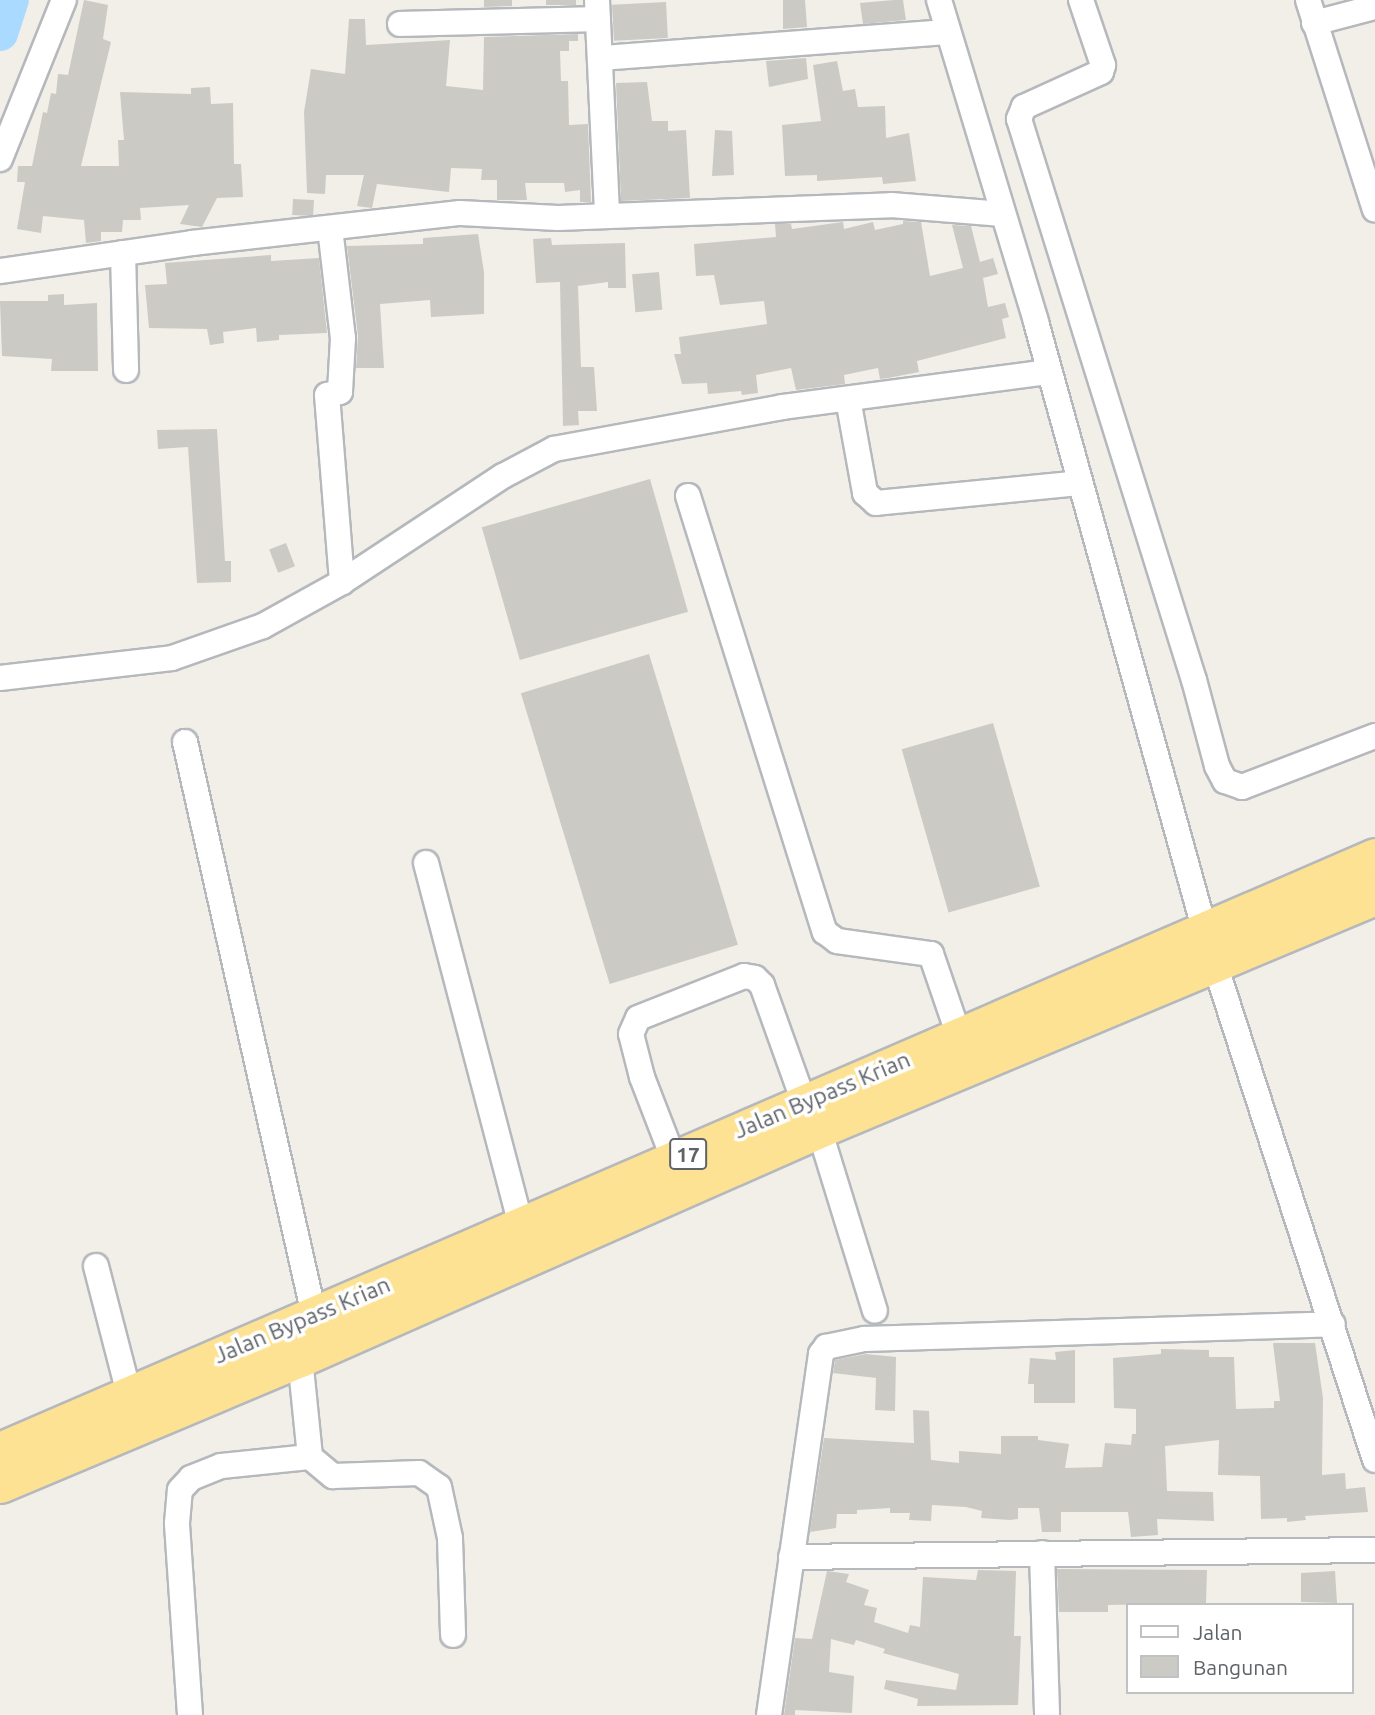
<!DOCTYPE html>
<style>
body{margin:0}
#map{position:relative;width:1375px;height:1715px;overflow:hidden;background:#f1efe8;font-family:Ubuntu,sans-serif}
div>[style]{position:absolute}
.river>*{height:35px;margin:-17.5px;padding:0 17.5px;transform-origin:17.5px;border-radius:17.5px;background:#aadaff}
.building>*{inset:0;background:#cccac5;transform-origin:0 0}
.roads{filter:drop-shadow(2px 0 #b5b8bc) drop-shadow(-2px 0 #b5b8bc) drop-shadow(0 2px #b5b8bc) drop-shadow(0 -2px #b5b8bc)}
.minor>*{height:24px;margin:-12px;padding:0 12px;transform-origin:12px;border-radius:12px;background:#fff}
.highway>*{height:37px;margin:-18.5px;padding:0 18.5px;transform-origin:18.5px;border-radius:18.5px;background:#fde293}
span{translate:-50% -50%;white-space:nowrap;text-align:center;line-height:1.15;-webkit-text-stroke:7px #fff;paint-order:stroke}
.shield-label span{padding:2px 5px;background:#fff;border:2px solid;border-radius:5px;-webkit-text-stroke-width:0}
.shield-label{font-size:21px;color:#5f6368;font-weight:700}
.street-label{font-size:23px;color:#5f6368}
.legend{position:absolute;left:1126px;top:1603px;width:228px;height:91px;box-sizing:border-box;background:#fff;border:2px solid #bfc1c3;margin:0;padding:9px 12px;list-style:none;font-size:21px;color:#5f6368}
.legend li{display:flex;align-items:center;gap:14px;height:35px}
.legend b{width:35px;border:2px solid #bfc1c3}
</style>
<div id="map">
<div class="river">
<i style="left:0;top:33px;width:35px;rotate:-72deg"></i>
</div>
<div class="building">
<i style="clip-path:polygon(84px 0,108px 5px,103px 39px,111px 42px,81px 166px,119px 166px,118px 140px,124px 140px,120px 92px,191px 94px,191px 88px,210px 87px,211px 104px,233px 103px,234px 164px,241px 164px,243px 197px,217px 198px,202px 227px,180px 224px,189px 205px,140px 208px,141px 220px,123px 220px,122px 232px,101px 232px,101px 241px,86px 243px,84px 220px,43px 216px,41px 233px,17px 229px,25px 182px,17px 182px,18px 166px,32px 166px,43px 112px,47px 113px,51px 93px,56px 94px,58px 74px,68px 75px)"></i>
<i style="clip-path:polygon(484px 0,512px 0,512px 6px,484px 7px)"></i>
<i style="left:546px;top:0;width:30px;height:5px"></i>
<i style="clip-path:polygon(783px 0,805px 0,807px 27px,783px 29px)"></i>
<i style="clip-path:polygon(894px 0,903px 0,906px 20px,863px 24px,860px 3px)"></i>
<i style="left:666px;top:2px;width:36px;height:54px;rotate:87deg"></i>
<i style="clip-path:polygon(349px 19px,365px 19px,366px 45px,450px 40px,446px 86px,483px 90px,484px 37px,578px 34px,578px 41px,569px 41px,569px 51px,560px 51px,561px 81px,568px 81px,569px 125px,588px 124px,591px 202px,580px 202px,580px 190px,565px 192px,564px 183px,525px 183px,527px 200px,497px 200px,497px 180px,481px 180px,482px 169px,451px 168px,449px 192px,377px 184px,372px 208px,357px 206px,364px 175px,326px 175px,325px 194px,307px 193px,304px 112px,311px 69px,345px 74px)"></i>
<i style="clip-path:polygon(806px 58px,808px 79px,769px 87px,766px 61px)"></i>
<i style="clip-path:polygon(837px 61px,843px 91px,855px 89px,858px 107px,885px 106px,886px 138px,909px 133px,916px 181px,883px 184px,882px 177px,817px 181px,817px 175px,785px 176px,782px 125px,821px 121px,813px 65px)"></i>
<i style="clip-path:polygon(647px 82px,652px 121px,668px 121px,668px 131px,686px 130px,690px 198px,621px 201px,616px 83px)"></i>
<i style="clip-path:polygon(715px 130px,732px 131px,734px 175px,712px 176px)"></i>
<i style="left:293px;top:199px;width:21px;height:16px;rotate:3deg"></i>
<i style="clip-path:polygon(903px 221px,921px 222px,930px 276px,963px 268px,952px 225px,971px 226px,980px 262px,993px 258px,998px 274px,983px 278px,988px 307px,1005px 303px,1009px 317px,1002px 319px,1006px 338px,917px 361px,919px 372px,888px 378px,880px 379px,878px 368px,844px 375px,845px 384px,796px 390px,791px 368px,756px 375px,758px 393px,742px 395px,741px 391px,708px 394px,707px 383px,682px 384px,674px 354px,681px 354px,679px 337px,767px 324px,764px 301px,720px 305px,714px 275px,696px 276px,694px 244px,776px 237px,775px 224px,791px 224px,792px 229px,843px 222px,844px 229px,873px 222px,875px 230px,903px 224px)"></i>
<i style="clip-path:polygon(478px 234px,484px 272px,484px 314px,431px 317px,430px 300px,380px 304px,384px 368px,356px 368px,358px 336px,347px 246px,423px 244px,423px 238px)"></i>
<i style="clip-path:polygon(551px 238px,552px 245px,625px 243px,626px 288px,608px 288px,608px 282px,578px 286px,581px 367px,594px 367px,597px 411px,578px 411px,579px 425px,563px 426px,560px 282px,536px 283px,533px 239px)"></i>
<i style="clip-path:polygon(271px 255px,271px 261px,319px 258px,327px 333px,279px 335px,279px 340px,257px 342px,256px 328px,223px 332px,224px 343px,210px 345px,207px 329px,149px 328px,145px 285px,167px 284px,165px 263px)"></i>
<i style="left:659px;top:272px;width:38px;height:27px;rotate:85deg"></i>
<i style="clip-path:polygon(64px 294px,64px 305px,97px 303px,98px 371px,51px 371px,52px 359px,2px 356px,0 301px,48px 301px,48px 295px)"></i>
<i style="clip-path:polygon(217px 429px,225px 561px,231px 561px,231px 582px,197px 583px,188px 447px,158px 449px,157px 430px)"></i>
<i style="left:650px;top:479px;width:138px;height:175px;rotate:74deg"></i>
<i style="left:286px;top:543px;width:25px;height:18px;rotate:69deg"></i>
<i style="left:649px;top:654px;width:304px;height:134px;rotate:73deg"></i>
<i style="left:993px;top:723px;width:170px;height:95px;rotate:74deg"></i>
<i style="clip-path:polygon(1273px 1343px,1315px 1343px,1323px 1398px,1322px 1475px,1345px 1473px,1346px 1489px,1365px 1487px,1368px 1512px,1305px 1516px,1306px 1520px,1287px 1522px,1287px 1518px,1261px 1519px,1260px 1476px,1218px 1475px,1219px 1440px,1165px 1446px,1167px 1491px,1213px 1492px,1214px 1521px,1157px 1519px,1158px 1535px,1131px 1537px,1128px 1512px,1061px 1512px,1061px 1532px,1042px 1532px,1039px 1508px,1018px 1508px,1018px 1519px,1010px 1520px,981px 1518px,982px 1511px,966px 1507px,932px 1505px,931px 1521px,909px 1520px,910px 1513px,890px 1513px,890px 1508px,857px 1510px,857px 1514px,837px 1514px,836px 1528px,810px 1532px,824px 1438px,914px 1443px,913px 1410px,929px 1411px,931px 1460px,959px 1463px,959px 1451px,1001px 1454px,1001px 1436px,1038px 1436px,1038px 1440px,1069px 1444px,1065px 1468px,1102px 1467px,1105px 1443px,1131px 1445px,1132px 1434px,1136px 1434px,1136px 1409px,1114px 1408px,1113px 1358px,1161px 1354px,1161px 1349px,1209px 1350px,1209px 1357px,1234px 1357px,1236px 1409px,1274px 1408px,1274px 1401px,1280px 1401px)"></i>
<i style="clip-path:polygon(1075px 1350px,1075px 1403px,1034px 1403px,1034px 1384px,1028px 1384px,1030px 1358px,1056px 1360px,1055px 1352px)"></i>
<i style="clip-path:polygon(866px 1354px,896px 1357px,895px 1411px,875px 1410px,876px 1378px,833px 1373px,835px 1360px)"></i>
<i style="clip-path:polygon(1057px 1569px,1207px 1570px,1206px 1603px,1108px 1605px,1108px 1612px,1059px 1612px)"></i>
<i style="clip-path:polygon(978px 1570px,1016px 1571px,1014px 1636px,1021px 1636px,1018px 1705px,917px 1706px,918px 1699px,884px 1689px,886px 1680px,956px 1690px,959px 1674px,883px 1653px,885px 1649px,856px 1640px,854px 1645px,831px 1639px,829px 1672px,854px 1676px,852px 1713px,795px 1710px,795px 1715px,784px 1715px,795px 1638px,812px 1639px,827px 1571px,849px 1574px,846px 1582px,869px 1590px,864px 1605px,877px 1608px,874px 1622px,908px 1633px,910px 1625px,920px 1627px,923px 1577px,976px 1580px)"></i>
<i style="clip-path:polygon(1335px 1571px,1337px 1603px,1301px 1602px,1301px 1573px)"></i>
</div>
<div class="roads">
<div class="minor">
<i style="left:597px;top:0;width:216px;rotate:87.3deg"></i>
<i style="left:939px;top:0;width:336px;rotate:73.2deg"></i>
<i style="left:1036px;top:322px;width:648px;rotate:74.5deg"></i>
<i style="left:1209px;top:946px;width:540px;rotate:72.1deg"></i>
<i style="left:1081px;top:0;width:69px;rotate:71.3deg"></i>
<i style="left:1103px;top:65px;width:7px;rotate:106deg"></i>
<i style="left:1101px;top:72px;width:85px;rotate:155.6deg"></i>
<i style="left:1024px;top:107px;width:13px;rotate:113deg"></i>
<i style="left:1019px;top:119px;width:588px;rotate:72.68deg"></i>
<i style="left:1194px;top:680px;width:89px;rotate:75deg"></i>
<i style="left:1217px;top:766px;width:17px;rotate:62deg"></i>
<i style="left:1225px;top:781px;width:18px;rotate:19deg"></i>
<i style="left:1242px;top:787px;width:142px;rotate:-21deg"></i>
<i style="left:1308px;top:0;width:220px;rotate:72.3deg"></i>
<i style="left:1314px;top:23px;width:63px;rotate:-14.7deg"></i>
<i style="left:400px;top:24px;width:198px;rotate:-1.4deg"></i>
<i style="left:602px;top:58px;width:347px;rotate:-4.3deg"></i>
<i style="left:0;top:159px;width:171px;rotate:-68.1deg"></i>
<i style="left:330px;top:228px;width:111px;rotate:83.3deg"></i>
<i style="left:343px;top:338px;width:54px;rotate:93.2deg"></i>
<i style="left:340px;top:392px;width:13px;rotate:167deg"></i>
<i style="left:327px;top:395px;width:188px;rotate:85.4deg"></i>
<i style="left:123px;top:253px;width:117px;rotate:88.5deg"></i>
<i style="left:0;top:271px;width:194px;rotate:-8.3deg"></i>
<i style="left:192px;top:243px;width:270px;rotate:-6.4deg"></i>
<i style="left:460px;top:213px;width:98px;rotate:2.9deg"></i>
<i style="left:558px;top:218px;width:333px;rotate:-2.2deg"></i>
<i style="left:891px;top:205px;width:112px;rotate:4.6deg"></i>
<i style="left:848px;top:399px;width:96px;rotate:79.7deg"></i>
<i style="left:865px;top:493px;width:15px;rotate:42deg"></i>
<i style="left:876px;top:503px;width:205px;rotate:-5.6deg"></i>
<i style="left:688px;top:496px;width:457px;rotate:72.6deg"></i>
<i style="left:825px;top:932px;width:15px;rotate:37deg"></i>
<i style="left:837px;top:941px;width:95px;rotate:7.9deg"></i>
<i style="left:931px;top:954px;width:87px;rotate:71.1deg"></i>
<i style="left:0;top:678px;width:173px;rotate:-6.6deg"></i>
<i style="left:172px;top:658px;width:96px;rotate:-19.4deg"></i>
<i style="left:263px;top:626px;width:90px;rotate:-29.1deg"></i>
<i style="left:342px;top:582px;width:193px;rotate:-33.4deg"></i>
<i style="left:503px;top:476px;width:58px;rotate:-27.9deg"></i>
<i style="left:554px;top:449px;width:232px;rotate:-10.4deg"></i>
<i style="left:782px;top:407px;width:267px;rotate:-7.5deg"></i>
<i style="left:185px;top:742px;width:587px;rotate:77.31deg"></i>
<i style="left:426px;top:863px;width:375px;rotate:75.3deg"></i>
<i style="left:819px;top:1129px;width:190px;rotate:72.9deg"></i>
<i style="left:674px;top:1160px;width:89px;rotate:-111.1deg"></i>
<i style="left:642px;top:1077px;width:44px;rotate:-104.3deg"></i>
<i style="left:631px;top:1034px;width:17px;rotate:-66deg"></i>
<i style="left:638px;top:1018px;width:114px;rotate:-21.6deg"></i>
<i style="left:744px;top:976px;width:11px;rotate:10deg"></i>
<i style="left:755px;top:978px;width:10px;rotate:45deg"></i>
<i style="left:762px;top:985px;width:124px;rotate:70.3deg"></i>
<i style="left:96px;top:1266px;width:132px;rotate:75.5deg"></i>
<i style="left:300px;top:1358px;width:100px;rotate:84.2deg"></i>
<i style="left:310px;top:1457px;width:30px;rotate:40deg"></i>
<i style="left:333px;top:1476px;width:86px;rotate:-2deg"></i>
<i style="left:419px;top:1473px;width:24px;rotate:35deg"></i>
<i style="left:439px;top:1487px;width:52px;rotate:77.8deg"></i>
<i style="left:450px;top:1538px;width:97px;rotate:88.2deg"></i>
<i style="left:1042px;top:1553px;width:162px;rotate:88.2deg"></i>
<i style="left:791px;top:1557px;width:584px;rotate:-0.69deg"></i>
<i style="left:190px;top:1715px;width:192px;rotate:-93.9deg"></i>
<i style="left:177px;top:1523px;width:33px;rotate:-85deg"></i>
<i style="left:180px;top:1490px;width:16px;rotate:-47deg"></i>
<i style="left:191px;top:1478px;width:32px;rotate:-22deg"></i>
<i style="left:221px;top:1466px;width:89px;rotate:-5.8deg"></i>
<i style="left:769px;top:1715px;width:365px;rotate:-81.8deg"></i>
<i style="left:821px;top:1354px;width:9px;rotate:-54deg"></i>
<i style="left:826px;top:1347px;width:39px;rotate:-12deg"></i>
<i style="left:864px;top:1339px;width:469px;rotate:-1.8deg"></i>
</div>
<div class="highway">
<i style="left:0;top:1451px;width:1498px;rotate:-23.36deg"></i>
<i style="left:0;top:1484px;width:325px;rotate:-22.8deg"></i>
<i style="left:300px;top:1358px;width:567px;rotate:-23.81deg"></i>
<i style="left:819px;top:1129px;width:603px;rotate:-22.74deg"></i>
</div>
</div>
<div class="shield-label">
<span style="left:688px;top:1154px">17</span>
</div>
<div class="street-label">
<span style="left:822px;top:1095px;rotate:-23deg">Jalan Bypass Krian</span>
<span style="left:302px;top:1320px;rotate:-23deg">Jalan Bypass Krian</span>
</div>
<ul class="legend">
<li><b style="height:9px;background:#fff"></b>Jalan</li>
<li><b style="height:19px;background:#cccac5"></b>Bangunan</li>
</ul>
</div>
